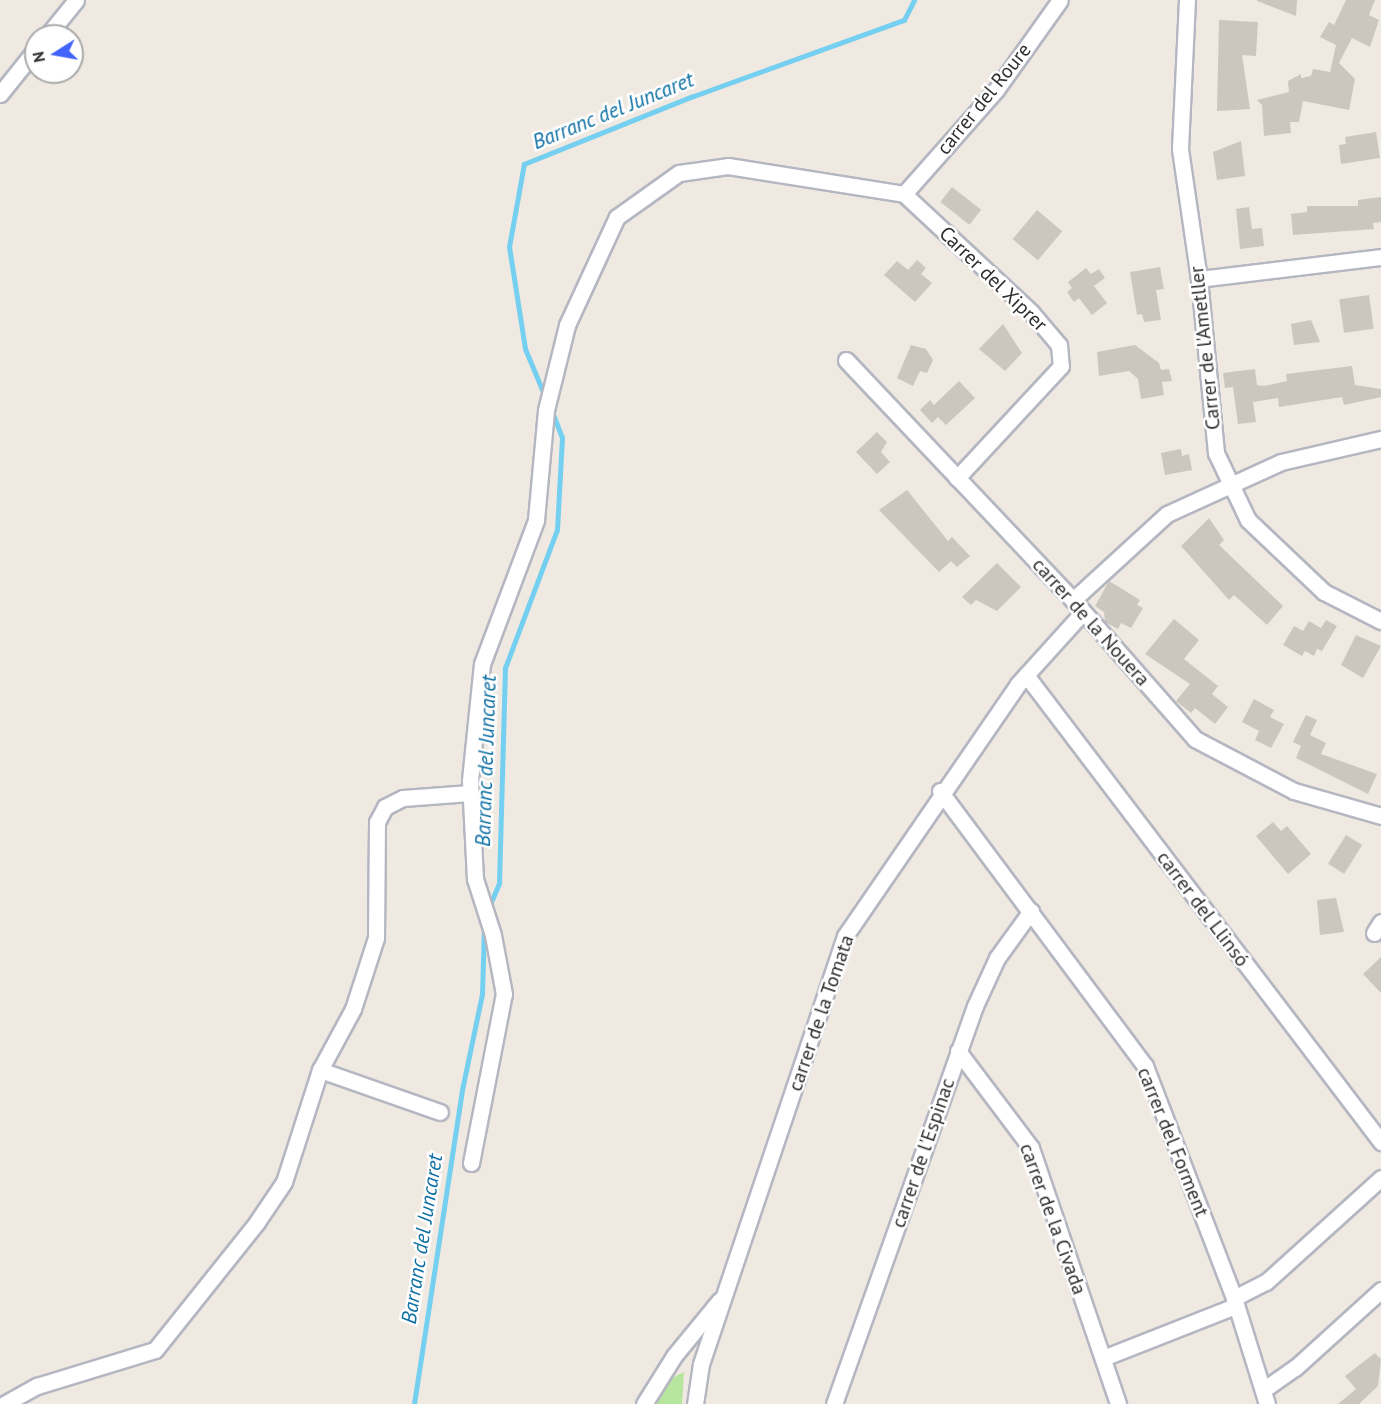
<!DOCTYPE html>
<meta charset="utf-8">
<style>
body{margin:0}
#map{position:relative;width:1381px;height:1404px;overflow:hidden;background:#efe9e1;font-family:"PT Sans",sans-serif}
div>[style]{position:absolute}
.green>*{inset:0;background:#b6e59e}
.stream>*{height:4.5px;margin:-2.25px;padding:0 2.25px;transform-origin:2.25px;border-radius:2.25px;background:#75cff0}
.building>*{inset:0;background:#cbc7bf;transform-origin:0 0}
.roads{filter:drop-shadow(2px 0 #b4b7c1) drop-shadow(-2px 0 #b4b7c1) drop-shadow(0 2px #b4b7c1) drop-shadow(0 -2px #b4b7c1)}
.minor>*{height:15px;margin:-7.5px;padding:0 7.5px;transform-origin:7.5px;border-radius:7.5px;background:#fff}
span{translate:-50% -50%;white-space:nowrap;text-align:center;line-height:1.15;-webkit-text-stroke:5px #fff;paint-order:stroke}
.street-label{font-size:20px;color:#2e2e2e}
.water-label{font-size:21px;color:#0d6fa3;font-style:italic}
.north{position:absolute;left:24px;top:24px;width:60px;height:60px;box-sizing:border-box;background:#fff;border:2px solid #ababab;border-radius:50%;rotate:259deg;font-size:16px;font-weight:700;line-height:24px;text-align:center;color:#2e2e2e}
.north::after{content:'';display:block;margin:auto;width:21px;height:27px;background:#4264fb;clip-path:polygon(50% 0,100% 100%,50% 72%,0 100%)}
</style>
<div id="map">
<div class="green">
<i style="clip-path:polygon(684px 1372px,682px 1404px,653px 1404px,666px 1381px)"></i>
</div>
<div class="stream">
<i style="left:545px;top:397px;width:52px;rotate:-112.6deg"></i>
<i style="left:525px;top:349px;width:103px;rotate:-98.9deg"></i>
<i style="left:509px;top:247px;width:84px;rotate:-79.8deg"></i>
<i style="left:524px;top:164px;width:180px;rotate:-21.9deg"></i>
<i style="left:691px;top:97px;width:226px;rotate:-19.9deg"></i>
<i style="left:904px;top:20px;width:22px;rotate:-63deg"></i>
<i style="left:489px;top:907px;width:26px;rotate:-67deg"></i>
<i style="left:499px;top:883px;width:215px;rotate:-88.4deg"></i>
<i style="left:505px;top:668px;width:147px;rotate:-69.4deg"></i>
<i style="left:557px;top:530px;width:92px;rotate:-86.9deg"></i>
<i style="left:562px;top:438px;width:30px;rotate:-111deg"></i>
<i style="left:414px;top:1404px;width:318px;rotate:-81.3deg"></i>
<i style="left:462px;top:1090px;width:98px;rotate:-78.2deg"></i>
<i style="left:482px;top:994px;width:68px;rotate:-88.3deg"></i>
</div>
<div class="building">
<i style="clip-path:polygon(1257px 0,1297px 0,1296px 16px,1257px 1px)"></i>
<i style="clip-path:polygon(1346px 0,1375px 0,1369px 15px,1379px 20px,1370px 47px,1352px 38px,1339px 63px,1355px 79px,1349px 110px,1303px 101px,1299px 122px,1290px 122px,1291px 133px,1264px 136px,1262px 105px,1257px 100px,1289px 92px,1288px 81px,1301px 74px,1301px 78px,1311px 76px,1313px 69px,1330px 72px,1336px 45px,1320px 37px,1329px 22px,1334px 25px)"></i>
<i style="clip-path:polygon(1219px 20px,1258px 22px,1256px 56px,1242px 55px,1250px 109px,1217px 111px)"></i>
<i style="clip-path:polygon(1376px 132px,1380px 158px,1341px 164px,1339px 145px,1346px 144px,1345px 137px)"></i>
<i style="clip-path:polygon(1241px 141px,1245px 176px,1217px 180px,1213px 152px)"></i>
<i style="left:952px;top:187px;width:37px;height:19px;rotate:38deg"></i>
<i style="clip-path:polygon(1381px 197px,1381px 222px,1373px 223px,1374px 229px,1293px 235px,1291px 214px,1307px 212px,1307px 206px,1358px 206px,1358px 200px)"></i>
<i style="clip-path:polygon(1249px 207px,1252px 229px,1262px 228px,1264px 246px,1240px 249px,1236px 209px)"></i>
<i style="left:1037px;top:210px;width:33px;height:38px;rotate:40deg"></i>
<i style="clip-path:polygon(917px 260px,926px 268px,921px 274px,932px 283px,915px 302px,884px 275px,897px 261px,908px 270px)"></i>
<i style="clip-path:polygon(1160px 267px,1164px 289px,1156px 290px,1161px 320px,1144px 322px,1142px 314px,1137px 315px,1130px 272px)"></i>
<i style="clip-path:polygon(1086px 268px,1091px 274px,1099px 269px,1105px 278px,1094px 286px,1107px 303px,1092px 315px,1079px 298px,1074px 302px,1067px 292px,1072px 288px,1068px 282px)"></i>
<i style="left:1369px;top:295px;width:34px;height:30px;rotate:82deg"></i>
<i style="clip-path:polygon(1311px 320px,1320px 342px,1294px 345px,1291px 324px)"></i>
<i style="clip-path:polygon(1003px 324px,1022px 353px,1005px 371px,979px 349px)"></i>
<i style="clip-path:polygon(911px 345px,926px 349px,933px 360px,927px 373px,920px 371px,913px 386px,897px 378px)"></i>
<i style="clip-path:polygon(1135px 345px,1159px 363px,1161px 370px,1169px 369px,1172px 381px,1162px 382px,1164px 395px,1141px 399px,1138px 379px,1129px 371px,1099px 376px,1097px 352px)"></i>
<i style="clip-path:polygon(1352px 366px,1355px 385px,1381px 389px,1381px 397px,1344px 405px,1342px 397px,1279px 407px,1278px 398px,1253px 402px,1256px 422px,1238px 424px,1233px 387px,1225px 388px,1223px 373px,1255px 369px,1257px 385px,1264px 386px,1287px 381px,1286px 374px)"></i>
<i style="clip-path:polygon(959px 381px,975px 398px,946px 425px,938px 417px,932px 423px,920px 410px,930px 400px,934px 405px)"></i>
<i style="clip-path:polygon(877px 432px,887px 442px,881px 452px,890px 462px,877px 474px,856px 452px)"></i>
<i style="clip-path:polygon(1181px 449px,1182px 456px,1189px 454px,1192px 470px,1165px 475px,1161px 453px)"></i>
<i style="clip-path:polygon(907px 490px,948px 541px,952px 537px,970px 556px,957px 567px,951px 561px,939px 572px,879px 510px)"></i>
<i style="clip-path:polygon(1209px 518px,1224px 540px,1219px 545px,1283px 606px,1267px 625px,1234px 595px,1229px 600px,1181px 546px)"></i>
<i style="clip-path:polygon(997px 563px,1021px 587px,997px 611px,976px 600px,971px 605px,962px 597px)"></i>
<i style="clip-path:polygon(1109px 581px,1140px 600px,1137px 605px,1143px 608px,1131px 628px,1121px 623px,1118px 629px,1105px 622px,1104px 612px,1095px 606px)"></i>
<i style="clip-path:polygon(1174px 619px,1199px 640px,1184px 659px,1218px 686px,1212px 694px,1228px 707px,1215px 724px,1195px 708px,1191px 713px,1176px 701px,1190px 684px,1145px 654px)"></i>
<i style="clip-path:polygon(1326px 620px,1337px 626px,1322px 651px,1317px 649px,1314px 656px,1305px 651px,1302px 656px,1283px 645px,1294px 626px,1303px 631px,1309px 621px,1321px 628px)"></i>
<i style="clip-path:polygon(1356px 635px,1381px 646px,1363px 678px,1341px 665px)"></i>
<i style="clip-path:polygon(1254px 699px,1274px 710px,1270px 717px,1284px 724px,1271px 748px,1255px 740px,1259px 731px,1242px 722px)"></i>
<i style="clip-path:polygon(1306px 715px,1317px 720px,1310px 735px,1326px 743px,1321px 754px,1377px 774px,1368px 794px,1296px 758px,1301px 746px,1293px 742px)"></i>
<i style="clip-path:polygon(1273px 822px,1281px 831px,1287px 826px,1311px 854px,1288px 874px,1256px 836px)"></i>
<i style="left:1346px;top:835px;width:19px;height:34px;rotate:32deg"></i>
<i style="clip-path:polygon(1336px 898px,1344px 932px,1320px 935px,1317px 900px)"></i>
<i style="clip-path:polygon(1381px 957px,1381px 993px,1363px 974px)"></i>
<i style="clip-path:polygon(1375px 1353px,1381px 1359px,1378px 1386px,1359px 1404px,1338px 1404px,1356px 1389px,1345px 1376px)"></i>
</div>
<div class="roads">
<div class="minor">
<i style="left:1187px;top:0;width:149px;rotate:92.7deg"></i>
<i style="left:1180px;top:149px;width:131px;rotate:81.7deg"></i>
<i style="left:1199px;top:279px;width:175px;rotate:84.4deg"></i>
<i style="left:1216px;top:453px;width:74px;rotate:64.5deg"></i>
<i style="left:1248px;top:520px;width:105px;rotate:43.5deg"></i>
<i style="left:1324px;top:592px;width:64px;rotate:27deg"></i>
<i style="left:47px;top:36px;width:46px;rotate:-51.1deg"></i>
<i style="left:0;top:94px;width:58px;rotate:-51.3deg"></i>
<i style="left:904px;top:194px;width:173px;rotate:42.9deg"></i>
<i style="left:1031px;top:312px;width:43px;rotate:49.7deg"></i>
<i style="left:1059px;top:345px;width:21px;rotate:85deg"></i>
<i style="left:1061px;top:366px;width:153px;rotate:132.9deg"></i>
<i style="left:904px;top:194px;width:139px;rotate:-48.5deg"></i>
<i style="left:996px;top:90px;width:110px;rotate:-54.6deg"></i>
<i style="left:1199px;top:279px;width:183px;rotate:-6.9deg"></i>
<i style="left:846px;top:360px;width:330px;rotate:46.6deg"></i>
<i style="left:1073px;top:600px;width:185px;rotate:48.7deg"></i>
<i style="left:1195px;top:739px;width:112px;rotate:27.7deg"></i>
<i style="left:1294px;top:791px;width:91px;rotate:16deg"></i>
<i style="left:1073px;top:600px;width:127px;rotate:-42.5deg"></i>
<i style="left:1167px;top:514px;width:125px;rotate:-24.5deg"></i>
<i style="left:1281px;top:462px;width:103px;rotate:-13deg"></i>
<i style="left:1026px;top:675px;width:587px;rotate:52.76deg"></i>
<i style="left:940px;top:791px;width:343px;rotate:53.3deg"></i>
<i style="left:1145px;top:1066px;width:248px;rotate:69deg"></i>
<i style="left:1234px;top:1298px;width:111px;rotate:72.7deg"></i>
<i style="left:1374px;top:933px;width:13px;rotate:-58deg"></i>
<i style="left:958px;top:1051px;width:121px;rotate:53deg"></i>
<i style="left:1031px;top:1148px;width:270px;rotate:71.2deg"></i>
<i style="left:320px;top:1070px;width:127px;rotate:19.3deg"></i>
<i style="left:471px;top:1163px;width:172px;rotate:-79deg"></i>
<i style="left:504px;top:994px;width:60px;rotate:-100.6deg"></i>
<i style="left:493px;top:935px;width:59px;rotate:-107.8deg"></i>
<i style="left:475px;top:879px;width:99px;rotate:-92.9deg"></i>
<i style="left:470px;top:780px;width:117px;rotate:-84.1deg"></i>
<i style="left:482px;top:664px;width:154px;rotate:-69.4deg"></i>
<i style="left:536px;top:520px;width:110px;rotate:-84.8deg"></i>
<i style="left:546px;top:410px;width:88px;rotate:-76.1deg"></i>
<i style="left:567px;top:325px;width:119px;rotate:-65.2deg"></i>
<i style="left:617px;top:217px;width:76px;rotate:-35.4deg"></i>
<i style="left:679px;top:173px;width:49px;rotate:-8.1deg"></i>
<i style="left:728px;top:166px;width:178px;rotate:9deg"></i>
<i style="left:1234px;top:1298px;width:36px;rotate:-27deg"></i>
<i style="left:1266px;top:1282px;width:155px;rotate:-42.1deg"></i>
<i style="left:1103px;top:1358px;width:142px;rotate:-21.5deg"></i>
<i style="left:1263px;top:1390px;width:39px;rotate:-35deg"></i>
<i style="left:1295px;top:1368px;width:116px;rotate:-42.2deg"></i>
<i style="left:4px;top:1404px;width:38px;rotate:-29deg"></i>
<i style="left:37px;top:1386px;width:123px;rotate:-17deg"></i>
<i style="left:155px;top:1350px;width:164px;rotate:-51.4deg"></i>
<i style="left:257px;top:1222px;width:48px;rotate:-56deg"></i>
<i style="left:284px;top:1182px;width:118px;rotate:-72.2deg"></i>
<i style="left:320px;top:1070px;width:69px;rotate:-61.6deg"></i>
<i style="left:353px;top:1009px;width:75px;rotate:-72.1deg"></i>
<i style="left:376px;top:938px;width:116px;rotate:-89.5deg"></i>
<i style="left:377px;top:822px;width:17px;rotate:-62deg"></i>
<i style="left:385px;top:807px;width:20px;rotate:-27deg"></i>
<i style="left:403px;top:798px;width:67px;rotate:-4.3deg"></i>
<i style="left:644px;top:1404px;width:57px;rotate:-58deg"></i>
<i style="left:674px;top:1356px;width:72px;rotate:-50.6deg"></i>
<i style="left:695px;top:1404px;width:40px;rotate:-81.5deg"></i>
<i style="left:701px;top:1364px;width:452px;rotate:-71.4deg"></i>
<i style="left:845px;top:936px;width:306px;rotate:-55.5deg"></i>
<i style="left:1018px;top:684px;width:97px;rotate:-47.9deg"></i>
<i style="left:834px;top:1404px;width:422px;rotate:-70.5deg"></i>
<i style="left:975px;top:1006px;width:53px;rotate:-65.4deg"></i>
<i style="left:997px;top:958px;width:58px;rotate:-54.1deg"></i>
</div>
</div>
<div class="street-label">
<span style="left:984px;top:99px;rotate:-51deg">carrer del Roure</span>
<span style="left:993px;top:279px;rotate:44deg">Carrer del Xiprer</span>
<span style="left:1205px;top:348px;rotate:-96deg">Carrer de l'Ametller</span>
<span style="left:1091px;top:622px;rotate:48deg">carrer de la Nouera</span>
<span style="left:1203px;top:909px;rotate:53deg">carrer del Llinsó</span>
<span style="left:821px;top:1013px;rotate:-71deg">carrer de la Tomata</span>
<span style="left:1173px;top:1142px;rotate:68deg">carrer del Forment</span>
<span style="left:923px;top:1153px;rotate:-71deg">carrer de l'Espinac</span>
<span style="left:1053px;top:1219px;rotate:70deg">carrer de la Civada</span>
</div>
<div class="water-label">
<span style="left:613px;top:111px;rotate:-22deg">Barranc del Juncaret</span>
<span style="left:486px;top:761px;rotate:-88deg">Barranc del Juncaret</span>
<span style="left:422px;top:1239px;rotate:-81deg">Barranc del Juncaret</span>
</div>
<div class="north">N</div>
</div>
